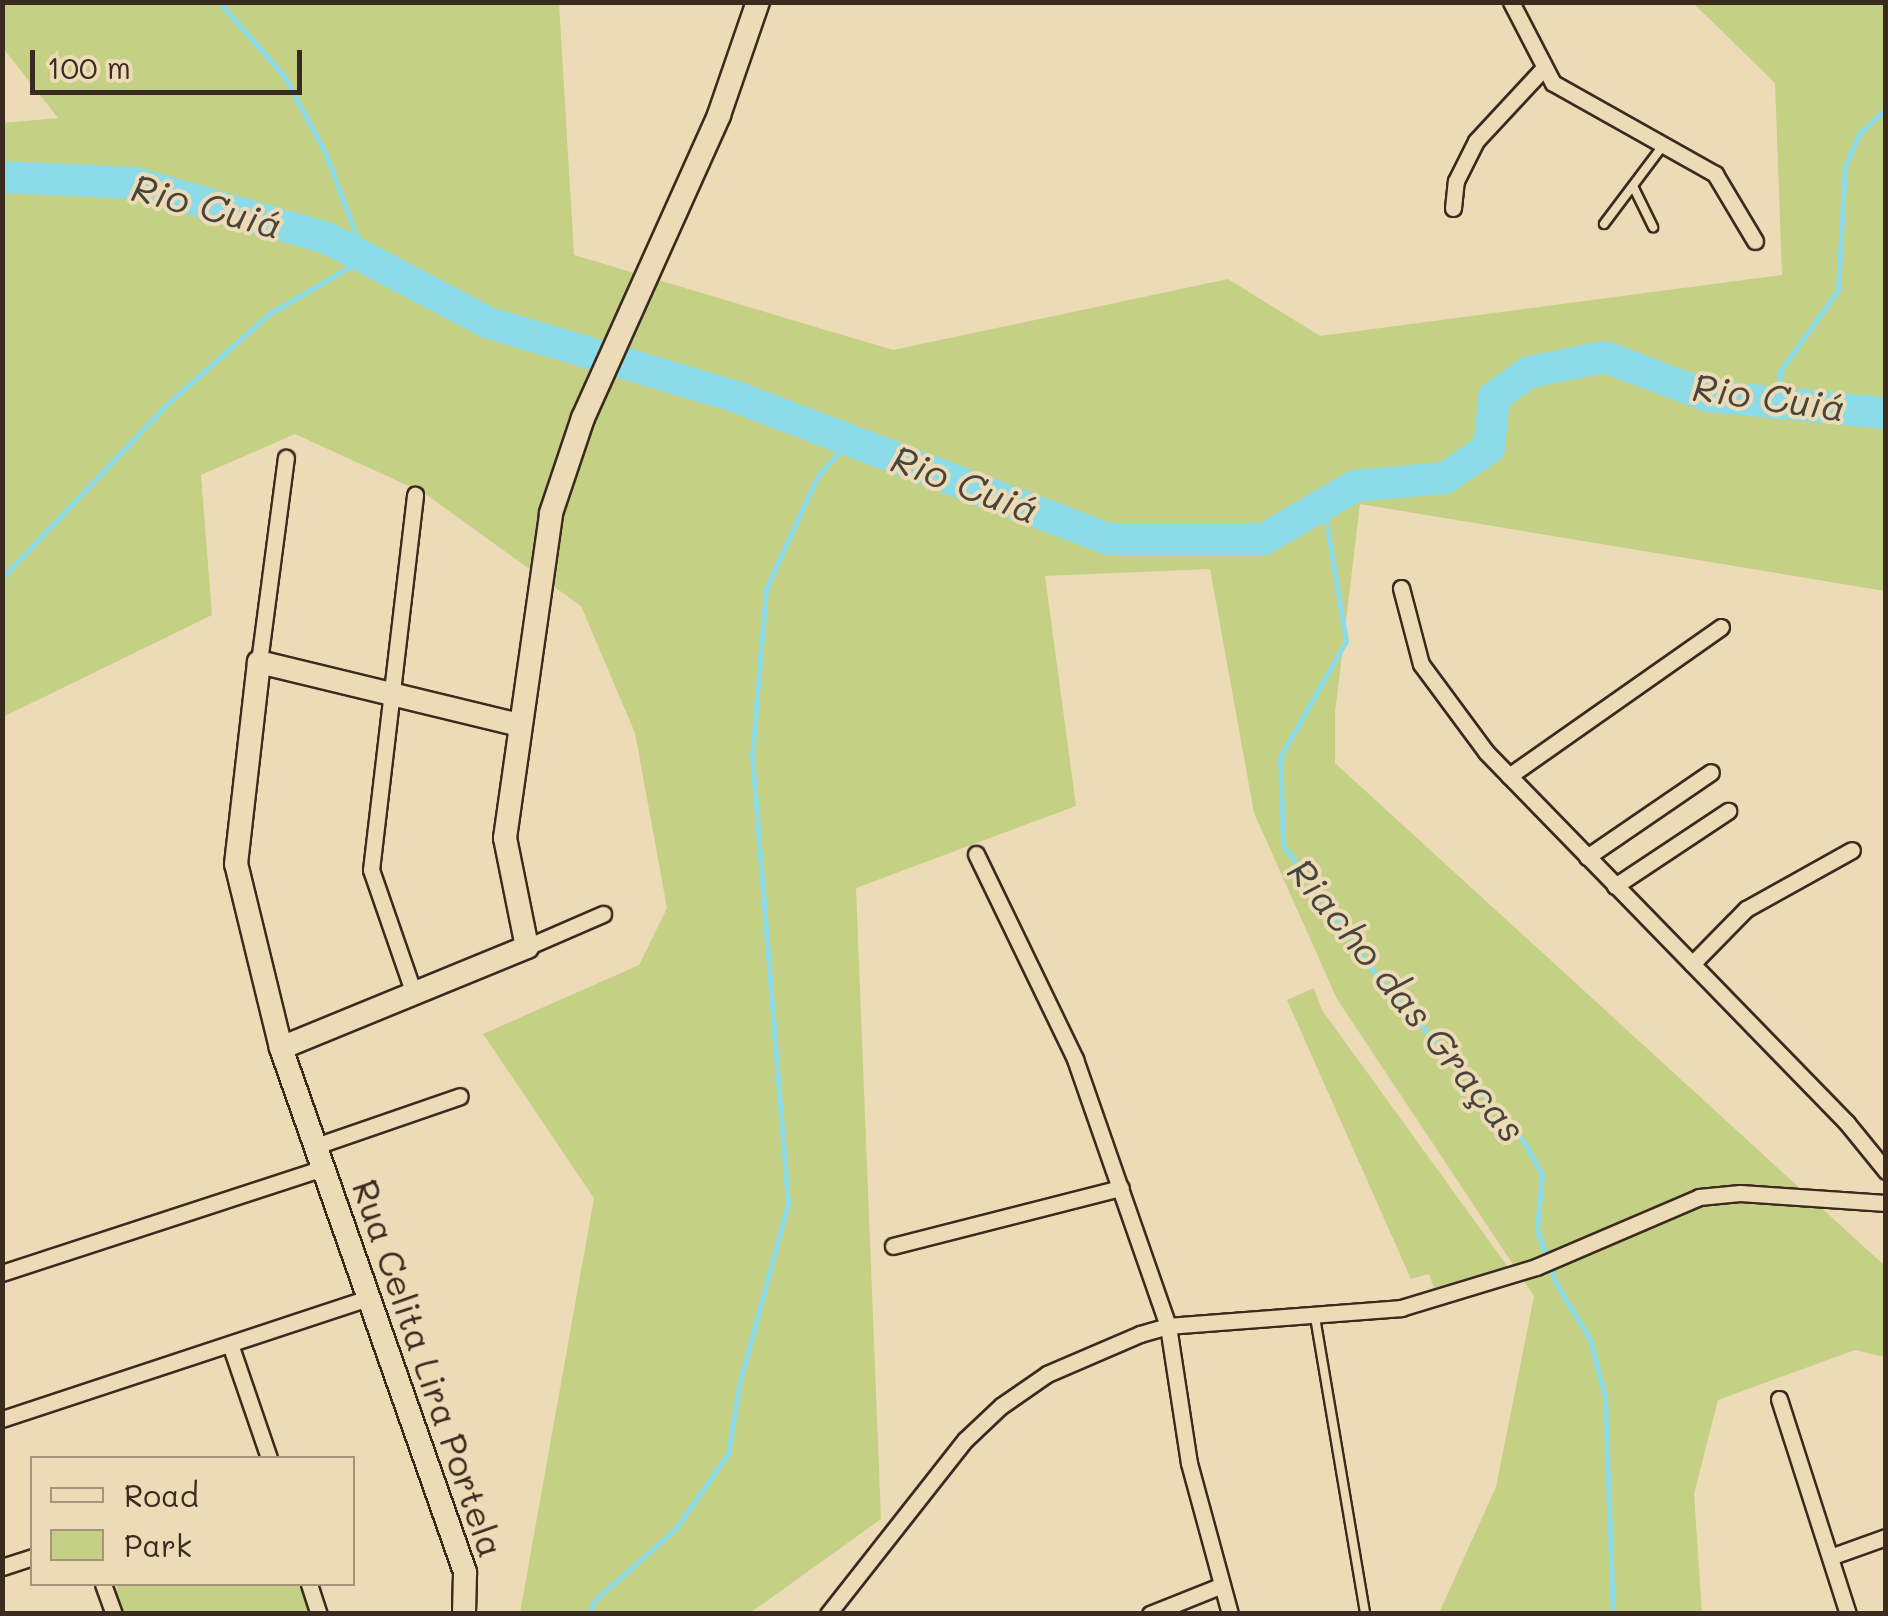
<!DOCTYPE html>
<meta charset="utf-8">
<style>
body{margin:0}
#map{position:relative;width:1888px;height:1616px;overflow:hidden;background:#eddbb8;font-family:Mali,sans-serif}
div>[style]{position:absolute}
.green>*{inset:0;background:#c4d084;transform-origin:0 0}
.stream>*{height:5px;margin:-2.5px;padding:0 2.5px;transform-origin:2.5px;border-radius:2.5px;background:#8cdbe9}
.river>*{height:32px;margin:-16px;padding:0 16px;transform-origin:16px;border-radius:16px;background:#8cdbe9}
.roads{filter:drop-shadow(2px 0 #3b2a1e) drop-shadow(-2px 0 #3b2a1e) drop-shadow(0 2px #3b2a1e) drop-shadow(0 -2px #3b2a1e)}
.service>*{height:8px;margin:-4px;padding:0 4px;transform-origin:4px;border-radius:4px;background:#eddbb8}
.minor>*{height:15px;margin:-7.5px;padding:0 7.5px;transform-origin:7.5px;border-radius:7.5px;background:#eddbb8}
.secondary>*{height:22px;margin:-11px;padding:0 11px;transform-origin:11px;border-radius:11px;background:#eddbb8}
span{translate:-50% -50%;white-space:nowrap;text-align:center;line-height:1.15;-webkit-text-stroke:8px #eddbb8;paint-order:stroke}
.street-label{font-size:35px;color:#3b2a1e}
.water-label{font-size:38px;color:#47453c;font-style:italic}
.frame{position:absolute;inset:0;border:5px solid #3b2a1e;pointer-events:none}
.legend{position:absolute;left:30px;top:1456px;width:325px;height:130px;box-sizing:border-box;background:#eddbb8;border:2px solid #a6947a;margin:0;padding:12px 18px;list-style:none;font-size:30px;color:#3b2a1e}
.legend li{display:flex;align-items:center;gap:20px;height:50px}
.legend b{width:50px;border:2px solid #a6947a}
.scale{position:absolute;left:30px;top:50px;width:272px;height:45px;box-sizing:border-box;border:5px solid #3b2a1e;border-top:0;padding-left:12px;font-size:30px;line-height:35px;white-space:nowrap;color:#3b2a1e;-webkit-text-stroke:8px #eddbb8;paint-order:stroke}
</style>
<div id="map">
<div class="green">
<i style="clip-path:polygon(3px 3px,559px 3px,574px 255px,893px 350px,1228px 279px,1320px 336px,1782px 275px,1775px 83px,1693px 3px,1885px 3px,1885px 591px,1360px 504px,1335px 713px,1335px 763px,1885px 1266px,1885px 1357px,1855px 1350px,1718px 1400px,1694px 1494px,1702px 1613px,1439px 1613px,1496px 1487px,1534px 1296px,1337px 999px,1254px 813px,1210px 569px,1045px 576px,1076px 806px,856px 888px,881px 1519px,750px 1613px,520px 1613px,594px 1198px,483px 1034px,639px 965px,667px 908px,635px 733px,581px 606px,424px 493px,295px 434px,201px 475px,212px 615px,3px 717px,3px 123px,58px 118px,3px 48px)"></i>
<i style="clip-path:polygon(1314px 988px,1322px 1010px,1508px 1267px,1434px 1288px,1429px 1274px,1411px 1279px,1287px 1000px)"></i>
<i style="left:117px;top:1584px;width:190px;height:31px"></i>
</div>
<div class="stream">
<i style="left:1778px;top:402px;width:31px;rotate:-86deg"></i>
<i style="left:1780px;top:371px;width:100px;rotate:-54.4deg"></i>
<i style="left:1838px;top:290px;width:124px;rotate:-86.8deg"></i>
<i style="left:1845px;top:166px;width:36px;rotate:-66deg"></i>
<i style="left:1860px;top:133px;width:35px;rotate:-43deg"></i>
<i style="left:1324px;top:508px;width:135px;rotate:80.6deg"></i>
<i style="left:1346px;top:641px;width:133px;rotate:119.6deg"></i>
<i style="left:1280px;top:757px;width:88px;rotate:88deg"></i>
<i style="left:1283px;top:845px;width:150px;rotate:54.5deg"></i>
<i style="left:1370px;top:967px;width:233px;rotate:48.7deg"></i>
<i style="left:1524px;top:1142px;width:37px;rotate:61deg"></i>
<i style="left:1542px;top:1174px;width:56px;rotate:95.1deg"></i>
<i style="left:1537px;top:1230px;width:57px;rotate:70.6deg"></i>
<i style="left:1556px;top:1284px;width:65px;rotate:58.3deg"></i>
<i style="left:1590px;top:1339px;width:60px;rotate:75.5deg"></i>
<i style="left:1605px;top:1397px;width:217px;rotate:87.9deg"></i>
<i style="left:2px;top:578px;width:237px;rotate:-46.5deg"></i>
<i style="left:165px;top:406px;width:139px;rotate:-41.5deg"></i>
<i style="left:269px;top:314px;width:111px;rotate:-30.3deg"></i>
<i style="left:365px;top:258px;width:113px;rotate:-110.7deg"></i>
<i style="left:325px;top:152px;width:86px;rotate:-118.3deg"></i>
<i style="left:284px;top:76px;width:98px;rotate:-131.3deg"></i>
<i style="left:588px;top:1614px;width:17px;rotate:-62deg"></i>
<i style="left:596px;top:1599px;width:106px;rotate:-41.5deg"></i>
<i style="left:675px;top:1529px;width:92px;rotate:-54.8deg"></i>
<i style="left:728px;top:1454px;width:70px;rotate:-80.9deg"></i>
<i style="left:739px;top:1385px;width:188px;rotate:-74.9deg"></i>
<i style="left:788px;top:1203px;width:448px;rotate:-94.6deg"></i>
<i style="left:752px;top:756px;width:168px;rotate:-85.2deg"></i>
<i style="left:766px;top:589px;width:123px;rotate:-65.5deg"></i>
<i style="left:817px;top:477px;width:52px;rotate:-48.9deg"></i>
</div>
<div class="river">
<i style="left:2px;top:177px;width:134px;rotate:2.6deg"></i>
<i style="left:136px;top:183px;width:199px;rotate:16.1deg"></i>
<i style="left:327px;top:238px;width:183px;rotate:27.7deg"></i>
<i style="left:489px;top:323px;width:252px;rotate:16.6deg"></i>
<i style="left:731px;top:395px;width:404px;rotate:20.9deg"></i>
<i style="left:1108px;top:539px;width:156px"></i>
<i style="left:1264px;top:539px;width:105px;rotate:-30.2deg"></i>
<i style="left:1355px;top:486px;width:90px;rotate:-5.1deg"></i>
<i style="left:1445px;top:478px;width:53px;rotate:-34.3deg"></i>
<i style="left:1489px;top:448px;width:51px;rotate:-84.4deg"></i>
<i style="left:1494px;top:397px;width:43px;rotate:-35.5deg"></i>
<i style="left:1529px;top:372px;width:77px;rotate:-11.2deg"></i>
<i style="left:1605px;top:357px;width:110px;rotate:20.7deg"></i>
<i style="left:1708px;top:396px;width:179px;rotate:5.5deg"></i>
</div>
<div class="roads">
<div class="service">
<i style="left:1633px;top:186px;width:46px;rotate:64deg"></i>
<i style="left:1604px;top:224px;width:95px;rotate:-53.1deg"></i>
<i style="left:1315px;top:1317px;width:301px;rotate:80.4deg"></i>
</div>
<div class="minor">
<i style="left:1511px;top:2px;width:91px;rotate:62.6deg"></i>
<i style="left:1553px;top:83px;width:186px;rotate:29.3deg"></i>
<i style="left:1715px;top:174px;width:78px;rotate:59.2deg"></i>
<i style="left:1453px;top:208px;width:27px;rotate:-84deg"></i>
<i style="left:1456px;top:181px;width:45px;rotate:-63.4deg"></i>
<i style="left:1476px;top:141px;width:96px;rotate:-47.1deg"></i>
<i style="left:1401px;top:588px;width:79px;rotate:75.3deg"></i>
<i style="left:1421px;top:664px;width:109px;rotate:53.5deg"></i>
<i style="left:1486px;top:752px;width:518px;rotate:45.78deg"></i>
<i style="left:1847px;top:1123px;width:62px;rotate:50.9deg"></i>
<i style="left:259px;top:662px;width:206px;rotate:-82.5deg"></i>
<i style="left:1509px;top:776px;width:259px;rotate:-35.1deg"></i>
<i style="left:976px;top:854px;width:228px;rotate:64.2deg"></i>
<i style="left:1075px;top:1059px;width:283px;rotate:70.8deg"></i>
<i style="left:1168px;top:1326px;width:139px;rotate:81.3deg"></i>
<i style="left:1189px;top:1463px;width:156px;rotate:74.8deg"></i>
<i style="left:1587px;top:857px;width:150px;rotate:-34.4deg"></i>
<i style="left:1615px;top:886px;width:136px;rotate:-33.6deg"></i>
<i style="left:527px;top:947px;width:83px;rotate:-23.5deg"></i>
<i style="left:1692px;top:964px;width:77px;rotate:-45.5deg"></i>
<i style="left:1746px;top:909px;width:121px;rotate:-29.1deg"></i>
<i style="left:413px;top:991px;width:128px;rotate:-109.1deg"></i>
<i style="left:371px;top:870px;width:378px;rotate:-83.3deg"></i>
<i style="left:316px;top:1146px;width:152px;rotate:-19.1deg"></i>
<i style="left:893px;top:1246px;width:235px;rotate:-14.3deg"></i>
<i style="left:2px;top:1273px;width:338px;rotate:-18.1deg"></i>
<i style="left:231px;top:1347px;width:117px;rotate:71.1deg"></i>
<i style="left:1779px;top:1399px;width:226px;rotate:72.2deg"></i>
<i style="left:2px;top:1419px;width:382px;rotate:-18.3deg"></i>
<i style="left:1830px;top:1557px;width:59px;rotate:-19.7deg"></i>
<i style="left:2px;top:1567px;width:32px;rotate:-18deg"></i>
<i style="left:103px;top:1584px;width:32px;rotate:70deg"></i>
<i style="left:309px;top:1584px;width:32px;rotate:72deg"></i>
<i style="left:828px;top:1614px;width:221px;rotate:-51.8deg"></i>
<i style="left:965px;top:1440px;width:50px;rotate:-43.4deg"></i>
<i style="left:1001px;top:1406px;width:56px;rotate:-34.8deg"></i>
<i style="left:1047px;top:1374px;width:101px;rotate:-23.3deg"></i>
<i style="left:1140px;top:1334px;width:29px;rotate:-16deg"></i>
<i style="left:1168px;top:1326px;width:234px;rotate:-4.4deg"></i>
<i style="left:1401px;top:1308px;width:141px;rotate:-16.9deg"></i>
<i style="left:1536px;top:1267px;width:177px;rotate:-23.2deg"></i>
<i style="left:1699px;top:1197px;width:41px;rotate:-5.6deg"></i>
<i style="left:1740px;top:1193px;width:146px;rotate:3.9deg"></i>
<i style="left:1150px;top:1614px;width:75px;rotate:-21.8deg"></i>
</div>
<div class="secondary">
<i style="left:281px;top:1048px;width:266px;rotate:-22.3deg"></i>
<i style="left:527px;top:947px;width:111px;rotate:-101.4deg"></i>
<i style="left:505px;top:838px;width:328px;rotate:-81.9deg"></i>
<i style="left:551px;top:513px;width:100px;rotate:-71.4deg"></i>
<i style="left:583px;top:418px;width:332px;rotate:-65.8deg"></i>
<i style="left:719px;top:115px;width:120px;rotate:-71deg"></i>
<i style="left:464px;top:1614px;width:42px;rotate:-88.6deg"></i>
<i style="left:465px;top:1572px;width:555px;rotate:-109.35deg"></i>
<i style="left:281px;top:1048px;width:189px;rotate:-103.7deg"></i>
<i style="left:236px;top:864px;width:203px;rotate:-83.5deg"></i>
<i style="left:259px;top:662px;width:268px;rotate:13.6deg"></i>
</div>
</div>
<div class="street-label">
<span style="left:429px;top:1368px;rotate:71deg">Rua Celita Lira Portela</span>
</div>
<div class="water-label">
<span style="left:207px;top:206px;rotate:15deg">Rio Cuiá</span>
<span style="left:1769px;top:397px;rotate:8deg">Rio Cuiá</span>
<span style="left:965px;top:484px;rotate:21deg">Rio Cuiá</span>
<span style="left:1407px;top:1000px;rotate:51deg">Riacho das Graças</span>
</div>
<div class="frame"></div>
<ul class="legend">
<li><b style="height:12px;background:#eddbb8"></b>Road</li>
<li><b style="height:28px;background:#c4d084"></b>Park</li>
</ul>
<div class="scale">100 m</div>
</div>
